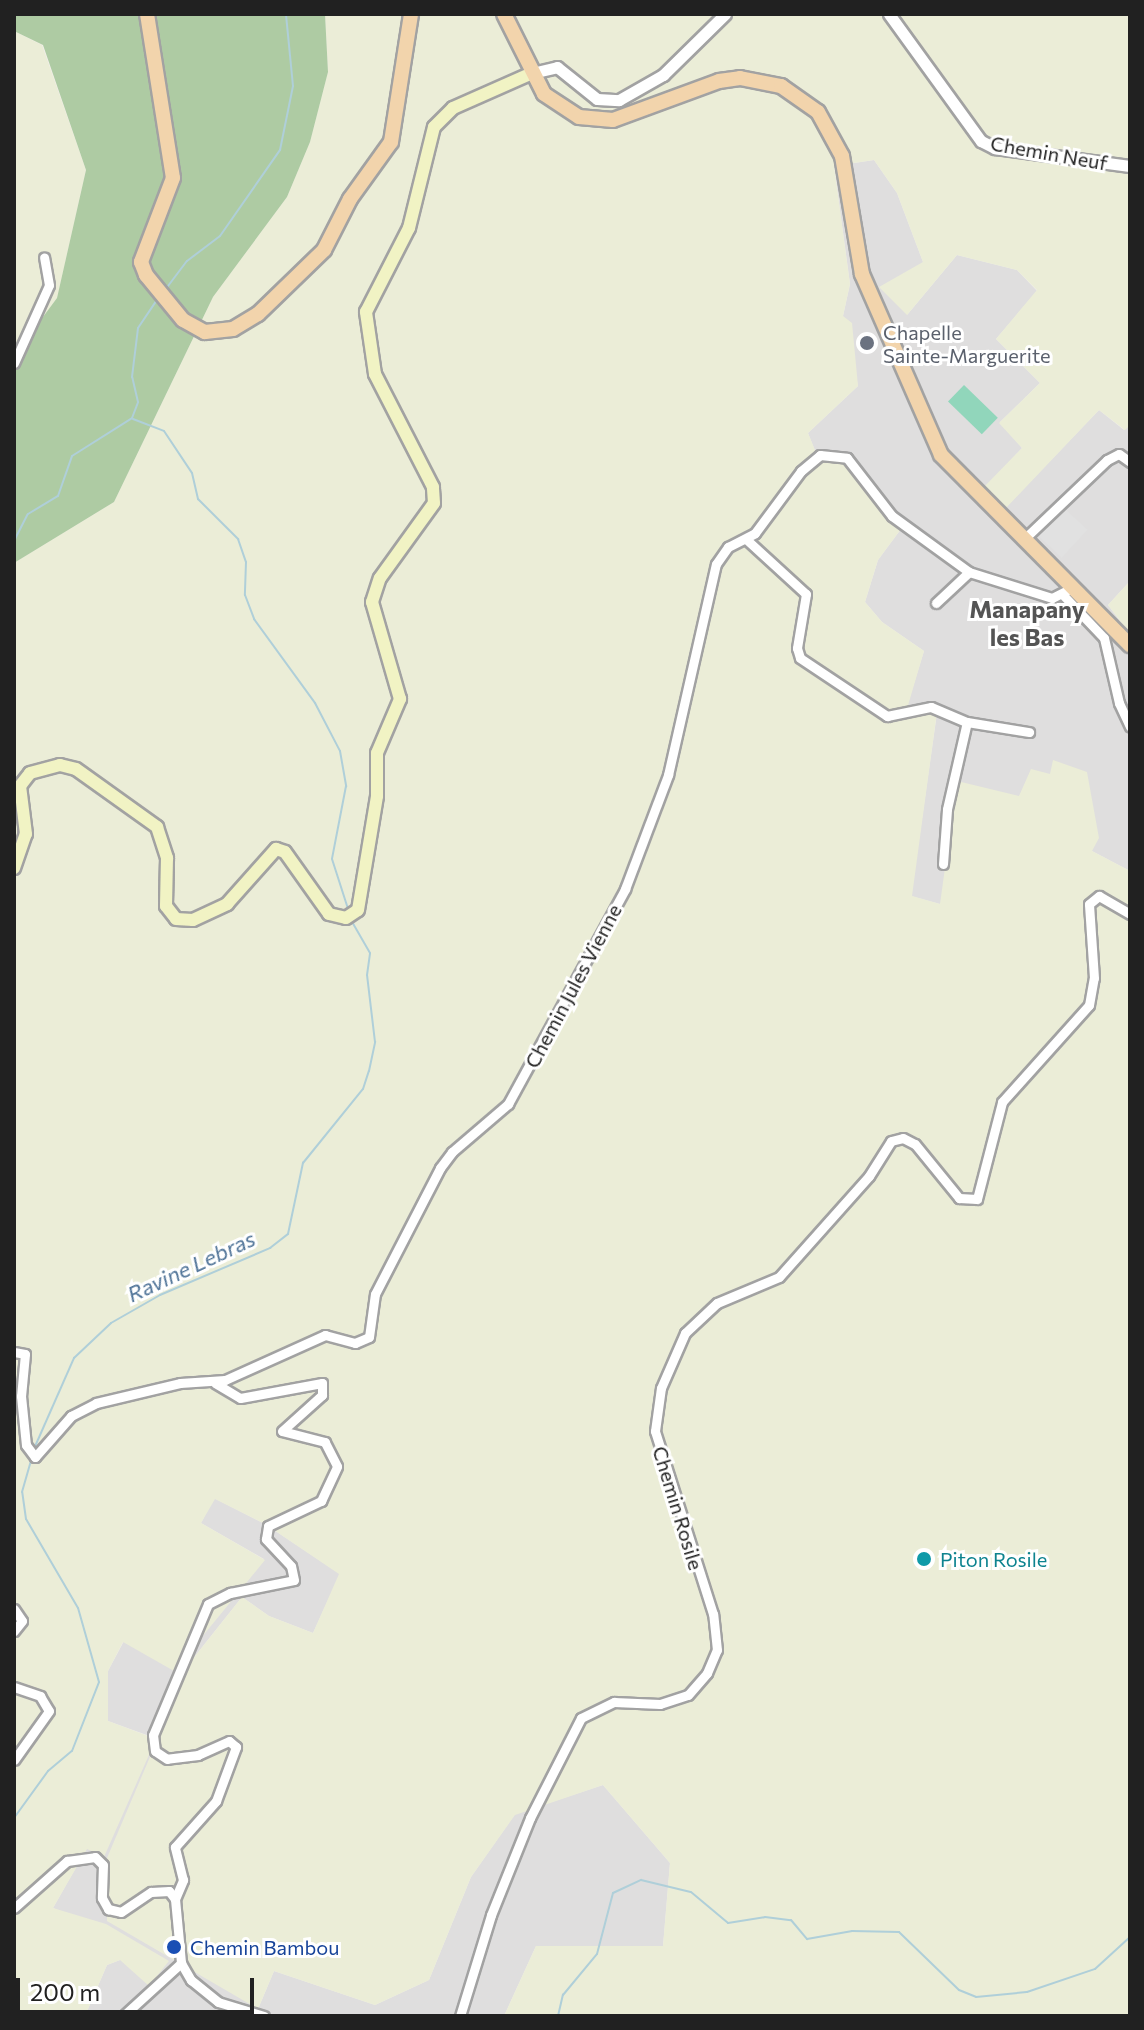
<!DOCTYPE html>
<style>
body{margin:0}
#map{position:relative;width:1144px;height:2030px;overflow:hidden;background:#f0eee9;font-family:Commissioner,sans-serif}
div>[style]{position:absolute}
.residential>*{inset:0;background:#dfdede}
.farmland>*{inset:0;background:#ebedd7}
.forest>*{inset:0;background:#aecba3}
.pitch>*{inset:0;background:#91d6bb;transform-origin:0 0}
.parking>*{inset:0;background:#e1e1e1;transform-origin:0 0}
.stream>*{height:2px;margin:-1px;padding:0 1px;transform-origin:1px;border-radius:1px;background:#afcfd9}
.roads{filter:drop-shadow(2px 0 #a2a2a2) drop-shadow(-2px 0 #a2a2a2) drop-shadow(0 2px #a2a2a2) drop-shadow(0 -2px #a2a2a2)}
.minor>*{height:9px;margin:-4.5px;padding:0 4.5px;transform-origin:4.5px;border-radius:4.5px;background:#fff}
.tertiary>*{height:11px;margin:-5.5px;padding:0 5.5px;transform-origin:5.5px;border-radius:5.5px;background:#fff}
.secondary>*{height:12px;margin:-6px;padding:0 6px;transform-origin:6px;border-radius:6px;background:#f1f3c4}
.primary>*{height:14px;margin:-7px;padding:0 7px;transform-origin:7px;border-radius:7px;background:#f2d4ac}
.dots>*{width:22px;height:22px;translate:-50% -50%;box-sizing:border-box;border:4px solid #fff;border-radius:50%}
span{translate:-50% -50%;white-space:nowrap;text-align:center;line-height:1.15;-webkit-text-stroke:6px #fff;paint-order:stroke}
.street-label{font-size:20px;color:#212121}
.worship-label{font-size:20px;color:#5b616d}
.left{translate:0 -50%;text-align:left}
.culture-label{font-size:20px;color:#0d838f}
.transit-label{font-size:20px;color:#164399}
.water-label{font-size:22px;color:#507498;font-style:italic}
.quarter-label{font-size:24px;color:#545454;font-weight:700}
.frame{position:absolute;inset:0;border:16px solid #212121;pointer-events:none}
.scale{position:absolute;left:16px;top:1978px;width:238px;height:36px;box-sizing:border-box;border:4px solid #212121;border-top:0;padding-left:10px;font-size:24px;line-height:28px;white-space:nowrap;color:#212121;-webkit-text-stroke:6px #fff;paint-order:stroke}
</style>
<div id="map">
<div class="residential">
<i style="clip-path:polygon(874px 160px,897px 193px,923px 262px,907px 315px,957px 255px,1017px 270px,1037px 291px,996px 339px,1040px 383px,1000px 422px,1022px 448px,984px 489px,1006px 507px,1099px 410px,1124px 430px,1130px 425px,1130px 581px,1108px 605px,1130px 634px,1130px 871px,1092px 851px,1050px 774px,1019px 796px,940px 904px,911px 896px,937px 713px,903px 719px,924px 651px,882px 622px,865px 602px,878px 560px,901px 529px,819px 461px,808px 433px,858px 386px,843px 316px,850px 284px,834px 166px)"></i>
<i style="clip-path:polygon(214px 1498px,265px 1524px,340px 1574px,313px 1633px,269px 1616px,242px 1597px,180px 1675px,158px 1738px,258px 2009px,274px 1971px,375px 2005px,429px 1980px,471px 1877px,515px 1814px,603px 1785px,670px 1863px,663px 1946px,536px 1946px,504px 2016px,85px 2016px,107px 1965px,120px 1960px,96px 1925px,53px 1908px,87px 1848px,103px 1856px,155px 1738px,108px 1721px,108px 1671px,124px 1641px,264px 1559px,201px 1523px)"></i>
</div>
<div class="farmland">
<i style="clip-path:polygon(325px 14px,1130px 14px,1130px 425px,1125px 430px,1099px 410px,1006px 508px,983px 488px,1022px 448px,999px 423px,1040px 383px,996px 339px,1037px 290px,1017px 270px,957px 255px,907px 315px,879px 287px,923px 262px,897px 193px,874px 160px,834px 166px,850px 284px,843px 316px,852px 323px,858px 386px,808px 433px,819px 460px,839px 461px,852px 469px,901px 529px,878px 560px,865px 602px,882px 622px,924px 651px,904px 719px,937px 712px,912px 896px,940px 904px,957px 781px,1019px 796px,1031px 769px,1050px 774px,1053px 760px,1087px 772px,1099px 838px,1092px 851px,1130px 871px,1130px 2016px,504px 2016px,536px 1946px,663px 1946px,670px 1863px,603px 1785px,515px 1815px,471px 1877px,429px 1980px,375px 2005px,274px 1971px,258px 2009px,107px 1921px,107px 1858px,158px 1738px,180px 1675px,242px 1597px,269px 1616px,313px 1633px,339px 1574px,265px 1524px,215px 1499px,201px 1523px,265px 1560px,174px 1671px,123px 1642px,108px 1671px,108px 1721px,156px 1739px,104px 1857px,87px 1849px,53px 1908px,106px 1924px,169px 1961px,149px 1986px,120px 1960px,107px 1965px,85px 2016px,14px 2016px,14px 563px,114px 502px,213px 297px,287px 197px,310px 142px,328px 72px)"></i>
<i style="clip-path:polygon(14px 31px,42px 45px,86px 170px,57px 298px,14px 356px)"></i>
<i style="clip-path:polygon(1130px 581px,1130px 634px,1108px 605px)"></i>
</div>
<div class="forest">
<i style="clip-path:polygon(14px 14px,325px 14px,328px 72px,310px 142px,287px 197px,213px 297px,114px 502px,14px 563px,14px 356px,57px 298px,86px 170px,43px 45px,14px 31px)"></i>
</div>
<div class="pitch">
<i style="left:964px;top:385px;width:47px;height:23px;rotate:44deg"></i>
</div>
<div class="parking">
<i style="left:1062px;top:506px;width:35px;height:38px;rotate:43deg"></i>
</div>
<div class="stream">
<i style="left:165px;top:290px;width:36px;rotate:-53deg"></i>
<i style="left:187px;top:261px;width:41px;rotate:-37.1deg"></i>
<i style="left:220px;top:236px;width:105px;rotate:-55.1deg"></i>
<i style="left:280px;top:150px;width:65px;rotate:-78.5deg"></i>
<i style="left:293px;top:86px;width:72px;rotate:-95.6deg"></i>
<i style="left:133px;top:419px;width:33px;rotate:21deg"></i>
<i style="left:164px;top:431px;width:50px;rotate:56.3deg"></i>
<i style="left:192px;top:473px;width:27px;rotate:77deg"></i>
<i style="left:198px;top:499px;width:57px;rotate:45deg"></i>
<i style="left:238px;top:539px;width:24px;rotate:71deg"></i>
<i style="left:246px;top:562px;width:33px;rotate:92deg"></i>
<i style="left:245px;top:595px;width:26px;rotate:69deg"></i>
<i style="left:254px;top:619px;width:104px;rotate:54deg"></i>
<i style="left:315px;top:703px;width:54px;rotate:62.5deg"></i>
<i style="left:340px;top:751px;width:36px;rotate:80deg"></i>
<i style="left:346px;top:786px;width:74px;rotate:100.9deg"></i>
<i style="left:332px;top:859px;width:56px;rotate:72.2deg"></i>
<i style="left:14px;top:541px;width:30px;rotate:-63deg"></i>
<i style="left:28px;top:514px;width:35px;rotate:-31deg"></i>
<i style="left:58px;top:496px;width:42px;rotate:-70.7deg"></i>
<i style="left:72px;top:456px;width:71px;rotate:-32.3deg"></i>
<i style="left:132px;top:418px;width:17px;rotate:-69deg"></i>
<i style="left:138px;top:402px;width:26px;rotate:-103deg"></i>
<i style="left:132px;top:377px;width:49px;rotate:-83deg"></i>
<i style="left:138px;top:328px;width:36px;rotate:-56deg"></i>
<i style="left:33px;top:1451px;width:102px;rotate:-66.2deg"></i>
<i style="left:74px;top:1358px;width:51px;rotate:-43.4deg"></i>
<i style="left:111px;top:1323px;width:56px;rotate:-29.7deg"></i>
<i style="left:160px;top:1295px;width:120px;rotate:-23.1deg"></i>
<i style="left:270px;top:1248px;width:23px;rotate:-38deg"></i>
<i style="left:288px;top:1234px;width:73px;rotate:-78.1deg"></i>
<i style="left:303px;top:1163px;width:95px;rotate:-51deg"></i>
<i style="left:363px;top:1089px;width:19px;rotate:-72deg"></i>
<i style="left:369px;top:1071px;width:30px;rotate:-78deg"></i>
<i style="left:375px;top:1042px;width:67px;rotate:-96.8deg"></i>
<i style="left:367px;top:975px;width:22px;rotate:-82deg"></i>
<i style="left:370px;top:953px;width:34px;rotate:-120deg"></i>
<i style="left:1130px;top:1679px;width:31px;rotate:90deg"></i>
<i style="left:14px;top:1818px;width:58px;rotate:-54.1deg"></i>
<i style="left:48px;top:1771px;width:31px;rotate:-40deg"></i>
<i style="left:72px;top:1751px;width:74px;rotate:-68.6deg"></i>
<i style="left:99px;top:1682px;width:77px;rotate:-105.8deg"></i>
<i style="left:78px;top:1608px;width:103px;rotate:-120.3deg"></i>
<i style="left:26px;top:1519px;width:27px;rotate:-98deg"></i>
<i style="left:22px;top:1492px;width:32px;rotate:-74deg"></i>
<i style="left:558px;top:2016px;width:22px;rotate:-77deg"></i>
<i style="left:563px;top:1995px;width:53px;rotate:-50.3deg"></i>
<i style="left:597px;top:1954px;width:63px;rotate:-75.3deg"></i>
<i style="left:613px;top:1893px;width:31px;rotate:-25deg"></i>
<i style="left:641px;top:1880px;width:51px;rotate:13.5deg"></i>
<i style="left:691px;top:1892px;width:48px;rotate:40deg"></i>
<i style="left:728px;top:1923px;width:37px;rotate:-9deg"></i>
<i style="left:765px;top:1917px;width:26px;rotate:7deg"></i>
<i style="left:791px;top:1920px;width:25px;rotate:50deg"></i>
<i style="left:807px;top:1939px;width:46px;rotate:-10.1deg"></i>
<i style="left:852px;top:1931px;width:47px;rotate:1.2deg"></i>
<i style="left:899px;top:1932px;width:83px;rotate:44deg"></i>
<i style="left:959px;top:1990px;width:18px;rotate:22deg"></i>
<i style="left:976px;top:1997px;width:51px;rotate:-5.6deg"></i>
<i style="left:1027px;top:1992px;width:72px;rotate:-18.7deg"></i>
<i style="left:1095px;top:1969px;width:47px;rotate:-42.4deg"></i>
</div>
<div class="roads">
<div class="minor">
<i style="left:14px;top:363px;width:85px;rotate:-65.8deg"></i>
<i style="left:49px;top:285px;width:28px;rotate:-100deg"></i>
<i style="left:747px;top:540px;width:80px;rotate:42.5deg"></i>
<i style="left:806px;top:594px;width:55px;rotate:99.5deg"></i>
<i style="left:797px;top:648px;width:10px;rotate:73deg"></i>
<i style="left:800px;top:658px;width:105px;rotate:33.7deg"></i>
<i style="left:887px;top:716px;width:45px;rotate:-11.6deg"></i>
<i style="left:931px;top:707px;width:39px;rotate:23deg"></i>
<i style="left:967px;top:722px;width:63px;rotate:9.2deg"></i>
<i style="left:1023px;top:540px;width:116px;rotate:-43.6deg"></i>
<i style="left:1107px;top:460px;width:13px;rotate:-27deg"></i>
<i style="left:1119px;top:454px;width:14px;rotate:36deg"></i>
<i style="left:1064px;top:596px;width:58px;rotate:46.4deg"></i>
<i style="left:1104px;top:638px;width:67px;rotate:77deg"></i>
<i style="left:1119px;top:703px;width:26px;rotate:65deg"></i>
<i style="left:936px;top:603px;width:45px;rotate:-43.2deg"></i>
<i style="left:943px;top:864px;width:55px;rotate:-85.8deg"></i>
<i style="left:947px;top:809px;width:89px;rotate:-77.1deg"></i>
<i style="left:14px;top:1352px;width:11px;rotate:10deg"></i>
<i style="left:25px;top:1354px;width:42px;rotate:95.4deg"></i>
<i style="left:21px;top:1396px;width:49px;rotate:84.2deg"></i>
<i style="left:26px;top:1445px;width:15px;rotate:53deg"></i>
<i style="left:35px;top:1457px;width:55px;rotate:-48.7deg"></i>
<i style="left:71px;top:1416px;width:28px;rotate:-27deg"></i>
<i style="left:96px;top:1403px;width:86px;rotate:-13.4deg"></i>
<i style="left:180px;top:1383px;width:45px;rotate:-3.8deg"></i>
<i style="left:225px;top:1380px;width:110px;rotate:-24.2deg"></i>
<i style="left:325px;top:1335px;width:31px;rotate:15deg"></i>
<i style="left:355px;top:1343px;width:15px;rotate:-23deg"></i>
<i style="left:369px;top:1337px;width:43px;rotate:-82.1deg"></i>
<i style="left:375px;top:1294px;width:142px;rotate:-62.7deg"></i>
<i style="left:440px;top:1168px;width:20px;rotate:-53deg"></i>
<i style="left:452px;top:1152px;width:74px;rotate:-40.6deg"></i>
<i style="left:508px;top:1104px;width:245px;rotate:-61.4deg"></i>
<i style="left:625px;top:889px;width:122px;rotate:-69.3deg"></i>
<i style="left:668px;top:775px;width:216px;rotate:-77.2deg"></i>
<i style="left:716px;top:564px;width:21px;rotate:-55deg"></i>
<i style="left:728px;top:547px;width:30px;rotate:-27deg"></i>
<i style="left:755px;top:533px;width:77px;rotate:-53.4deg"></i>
<i style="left:801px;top:471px;width:25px;rotate:-40deg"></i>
<i style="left:820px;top:455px;width:27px;rotate:6deg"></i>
<i style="left:847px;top:458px;width:73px;rotate:52.2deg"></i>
<i style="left:892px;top:516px;width:95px;rotate:36deg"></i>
<i style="left:969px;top:572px;width:87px;rotate:17.4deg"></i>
<i style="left:1052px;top:598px;width:22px;rotate:-27deg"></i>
<i style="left:14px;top:1609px;width:14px;rotate:56deg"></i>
<i style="left:22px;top:1621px;width:13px;rotate:129deg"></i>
<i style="left:14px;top:1687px;width:28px;rotate:19deg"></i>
<i style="left:40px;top:1696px;width:17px;rotate:59deg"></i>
<i style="left:49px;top:1711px;width:60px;rotate:125.5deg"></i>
<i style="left:175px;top:1899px;width:21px;rotate:-67deg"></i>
<i style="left:183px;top:1880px;width:34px;rotate:-104deg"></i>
<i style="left:175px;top:1847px;width:62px;rotate:-48.3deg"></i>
<i style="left:216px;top:1801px;width:58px;rotate:-69.7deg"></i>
<i style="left:236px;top:1747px;width:9px;rotate:-139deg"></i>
<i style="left:229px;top:1741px;width:34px;rotate:156deg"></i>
<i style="left:198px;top:1755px;width:31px;rotate:173deg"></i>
<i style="left:167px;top:1759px;width:14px;rotate:-146deg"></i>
<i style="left:155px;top:1751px;width:16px;rotate:-97deg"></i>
<i style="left:153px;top:1735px;width:142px;rotate:-67.2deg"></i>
<i style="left:208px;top:1604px;width:25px;rotate:-27deg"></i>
<i style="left:230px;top:1593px;width:65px;rotate:-11.5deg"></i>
<i style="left:294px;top:1580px;width:14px;rotate:-102deg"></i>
<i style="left:291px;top:1566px;width:37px;rotate:-133deg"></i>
<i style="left:266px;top:1539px;width:13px;rotate:-81deg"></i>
<i style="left:268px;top:1526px;width:59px;rotate:-25.3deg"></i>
<i style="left:321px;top:1501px;width:38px;rotate:-65deg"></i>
<i style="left:337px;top:1466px;width:27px;rotate:-117deg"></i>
<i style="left:325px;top:1442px;width:44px;rotate:-165.7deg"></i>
<i style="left:282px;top:1431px;width:54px;rotate:-42deg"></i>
<i style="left:322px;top:1395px;width:12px;rotate:-90deg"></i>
<i style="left:322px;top:1383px;width:83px;rotate:169.6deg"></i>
<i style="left:240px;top:1398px;width:29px;rotate:-149deg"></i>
<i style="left:14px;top:1908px;width:71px;rotate:-41.6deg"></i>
<i style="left:67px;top:1861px;width:28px;rotate:-8deg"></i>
<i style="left:95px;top:1857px;width:11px;rotate:45deg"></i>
<i style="left:103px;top:1865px;width:33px;rotate:92deg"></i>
<i style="left:102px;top:1898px;width:13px;rotate:61deg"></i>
<i style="left:108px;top:1909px;width:13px;rotate:13deg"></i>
<i style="left:121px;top:1912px;width:36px;rotate:-34deg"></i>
<i style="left:151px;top:1892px;width:18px;rotate:-3deg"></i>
<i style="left:169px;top:1891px;width:10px;rotate:53deg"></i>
<i style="left:175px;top:1899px;width:64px;rotate:84.6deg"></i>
<i style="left:181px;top:1963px;width:20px;rotate:60deg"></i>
<i style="left:191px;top:1980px;width:35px;rotate:39deg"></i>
<i style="left:218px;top:2002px;width:48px;rotate:16.9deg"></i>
<i style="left:123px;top:2016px;width:79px;rotate:-42.4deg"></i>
<i style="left:460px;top:2016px;width:106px;rotate:-72.9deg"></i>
<i style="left:491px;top:1915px;width:105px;rotate:-68.1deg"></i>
<i style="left:530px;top:1818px;width:112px;rotate:-63deg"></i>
<i style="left:581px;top:1718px;width:37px;rotate:-26deg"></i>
<i style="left:614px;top:1702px;width:46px;rotate:2.5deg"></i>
<i style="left:660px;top:1704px;width:29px;rotate:-18deg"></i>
<i style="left:688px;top:1695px;width:29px;rotate:-49deg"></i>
<i style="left:707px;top:1673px;width:25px;rotate:-67deg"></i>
<i style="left:717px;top:1650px;width:36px;rotate:-96deg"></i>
<i style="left:713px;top:1614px;width:192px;rotate:-107.6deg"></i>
<i style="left:655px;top:1431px;width:43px;rotate:-82.1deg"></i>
<i style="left:661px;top:1388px;width:60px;rotate:-66.4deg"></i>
<i style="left:685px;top:1333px;width:44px;rotate:-43.2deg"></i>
<i style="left:717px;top:1303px;width:67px;rotate:-22.8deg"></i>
<i style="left:779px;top:1277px;width:135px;rotate:-48.3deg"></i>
<i style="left:869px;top:1176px;width:41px;rotate:-57.8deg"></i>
<i style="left:891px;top:1141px;width:12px;rotate:-14deg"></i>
<i style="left:903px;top:1138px;width:13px;rotate:27deg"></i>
<i style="left:915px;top:1144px;width:70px;rotate:50.8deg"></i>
<i style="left:959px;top:1198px;width:18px;rotate:3deg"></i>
<i style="left:977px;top:1199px;width:100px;rotate:-75.5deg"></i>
<i style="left:1002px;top:1102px;width:130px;rotate:-48.1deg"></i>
<i style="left:1089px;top:1005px;width:27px;rotate:-80deg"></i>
<i style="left:1094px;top:978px;width:74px;rotate:-93.9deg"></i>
<i style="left:1089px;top:904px;width:13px;rotate:-39deg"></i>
<i style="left:1099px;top:896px;width:36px;rotate:30deg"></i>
</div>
<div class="tertiary">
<i style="left:889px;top:14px;width:157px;rotate:54.1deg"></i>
<i style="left:981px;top:141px;width:16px;rotate:27deg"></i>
<i style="left:995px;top:148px;width:136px;rotate:7.6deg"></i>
<i style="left:532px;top:73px;width:26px;rotate:-13deg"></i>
<i style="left:557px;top:67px;width:51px;rotate:38.7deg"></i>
<i style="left:597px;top:99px;width:22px;rotate:3deg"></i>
<i style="left:619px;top:100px;width:51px;rotate:-29.6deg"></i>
<i style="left:663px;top:75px;width:87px;rotate:-44.5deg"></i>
</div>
<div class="secondary">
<i style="left:14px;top:868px;width:36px;rotate:-71deg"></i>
<i style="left:26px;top:834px;width:48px;rotate:-97.1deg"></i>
<i style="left:20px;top:786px;width:16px;rotate:-52deg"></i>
<i style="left:30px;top:773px;width:31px;rotate:-15deg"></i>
<i style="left:60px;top:765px;width:16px;rotate:14deg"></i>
<i style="left:76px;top:769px;width:100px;rotate:35.6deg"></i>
<i style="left:157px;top:827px;width:33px;rotate:72deg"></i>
<i style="left:167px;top:858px;width:48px;rotate:91.2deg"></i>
<i style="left:166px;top:906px;width:16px;rotate:52deg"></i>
<i style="left:176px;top:919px;width:17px;rotate:3deg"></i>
<i style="left:193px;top:920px;width:38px;rotate:-25deg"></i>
<i style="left:227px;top:904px;width:74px;rotate:-48.3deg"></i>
<i style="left:276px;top:849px;width:9px;rotate:18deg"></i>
<i style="left:285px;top:852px;width:76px;rotate:54.6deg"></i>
<i style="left:329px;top:914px;width:17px;rotate:13deg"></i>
<i style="left:346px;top:918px;width:14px;rotate:-34deg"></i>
<i style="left:358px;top:910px;width:116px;rotate:-80.5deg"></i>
<i style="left:377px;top:796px;width:43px;rotate:-90deg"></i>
<i style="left:377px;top:753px;width:59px;rotate:-66.9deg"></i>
<i style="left:400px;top:699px;width:101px;rotate:-106.1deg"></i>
<i style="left:372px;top:602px;width:25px;rotate:-72deg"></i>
<i style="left:380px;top:578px;width:92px;rotate:-54.2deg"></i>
<i style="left:434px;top:503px;width:16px;rotate:-94deg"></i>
<i style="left:433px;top:487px;width:127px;rotate:-117.2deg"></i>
<i style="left:375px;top:374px;width:63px;rotate:-98.3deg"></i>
<i style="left:366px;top:312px;width:94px;rotate:-62.9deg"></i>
<i style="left:409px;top:228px;width:104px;rotate:-76.1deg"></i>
<i style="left:434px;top:127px;width:27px;rotate:-45deg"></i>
<i style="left:453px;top:108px;width:86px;rotate:-23.9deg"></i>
</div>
<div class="primary">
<i style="left:147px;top:14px;width:166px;rotate:81deg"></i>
<i style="left:173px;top:178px;width:90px;rotate:110.9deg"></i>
<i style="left:141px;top:262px;width:14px;rotate:69deg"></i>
<i style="left:146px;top:275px;width:58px;rotate:50.6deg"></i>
<i style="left:183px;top:320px;width:25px;rotate:29deg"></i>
<i style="left:205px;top:332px;width:28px;rotate:-6deg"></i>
<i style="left:233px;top:329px;width:29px;rotate:-31deg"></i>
<i style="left:258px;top:314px;width:92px;rotate:-44.1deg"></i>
<i style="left:324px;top:250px;width:57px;rotate:-63deg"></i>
<i style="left:350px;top:199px;width:70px;rotate:-54.3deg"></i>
<i style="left:391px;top:142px;width:130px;rotate:-81.1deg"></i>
<i style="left:504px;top:14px;width:89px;rotate:63.4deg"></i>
<i style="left:544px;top:94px;width:42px;rotate:33.3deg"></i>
<i style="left:579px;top:117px;width:34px;rotate:5deg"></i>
<i style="left:613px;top:120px;width:113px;rotate:-20.2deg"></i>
<i style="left:719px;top:81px;width:21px;rotate:-8deg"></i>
<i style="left:740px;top:78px;width:42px;rotate:11deg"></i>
<i style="left:781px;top:86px;width:45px;rotate:35.1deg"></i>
<i style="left:818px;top:112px;width:50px;rotate:61.4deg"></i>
<i style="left:842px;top:156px;width:120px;rotate:80.4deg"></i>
<i style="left:862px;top:274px;width:197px;rotate:66.4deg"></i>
<i style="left:941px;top:455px;width:268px;rotate:45.2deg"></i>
</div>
</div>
<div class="dots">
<i style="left:867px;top:343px;background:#6b7280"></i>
<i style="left:924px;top:1559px;background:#0f9aa8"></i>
<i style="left:174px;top:1947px;background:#1a4fb4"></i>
</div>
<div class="street-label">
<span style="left:1049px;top:153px;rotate:10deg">Chemin Neuf</span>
<span style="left:573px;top:986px;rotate:-62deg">Chemin Jules Vienne</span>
<span style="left:678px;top:1508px;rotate:73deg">Chemin Rosile</span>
</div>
<div class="worship-label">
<span class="left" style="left:883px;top:344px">Chapelle<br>Sainte-Marguerite</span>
</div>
<div class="culture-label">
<span class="left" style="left:940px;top:1559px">Piton Rosile</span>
</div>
<div class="transit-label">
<span class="left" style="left:190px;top:1947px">Chemin Bambou</span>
</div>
<div class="water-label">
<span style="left:191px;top:1266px;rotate:-25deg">Ravine Lebras</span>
</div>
<div class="quarter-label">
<span style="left:1027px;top:623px">Manapany<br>les Bas</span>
</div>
<div class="frame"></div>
<div class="scale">200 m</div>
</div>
